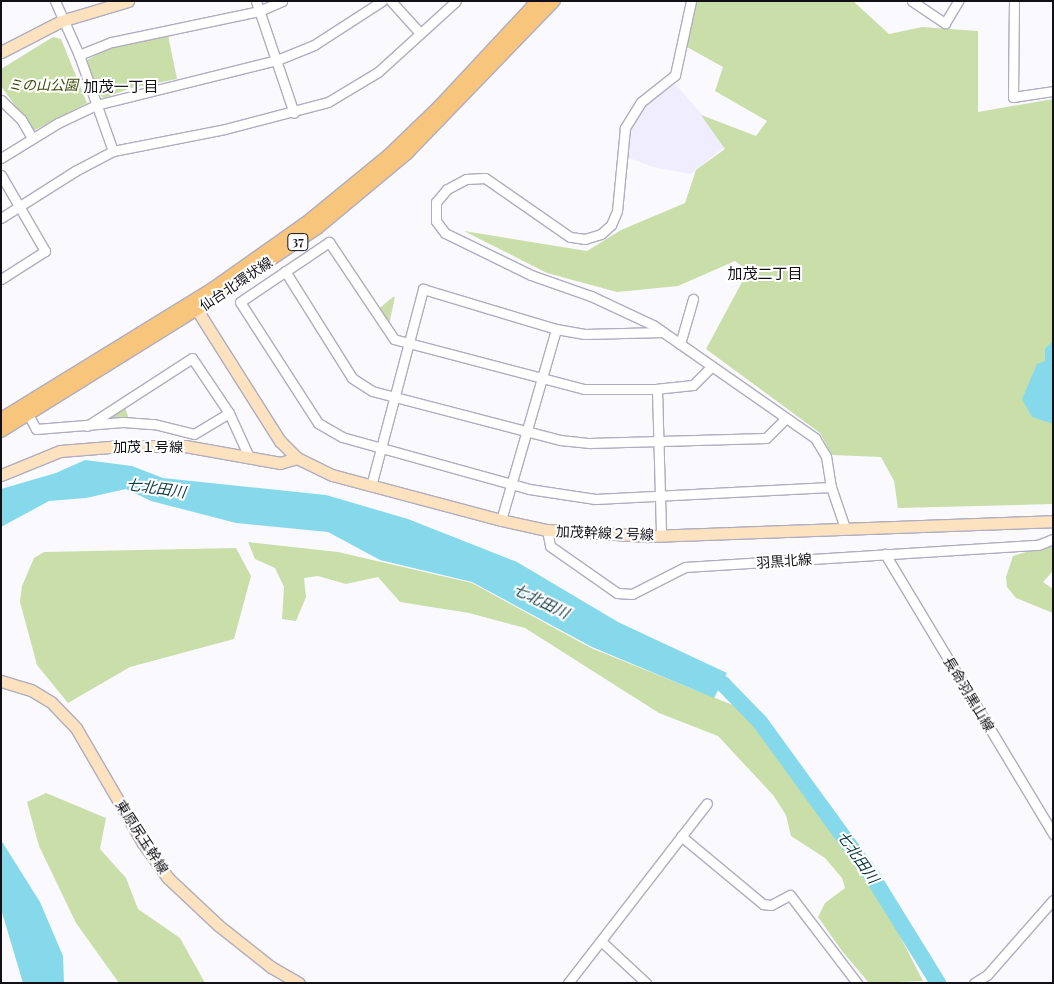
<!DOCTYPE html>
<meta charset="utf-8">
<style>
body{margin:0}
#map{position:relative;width:1054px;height:984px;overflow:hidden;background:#faf9fe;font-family:"Playfair Display","Noto Sans JP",serif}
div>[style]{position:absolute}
.built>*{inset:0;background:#f0edfe}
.green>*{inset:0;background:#cadeaa}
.water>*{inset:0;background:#85d9eb}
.river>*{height:16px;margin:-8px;padding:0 8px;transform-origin:8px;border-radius:8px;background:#85d9eb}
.roads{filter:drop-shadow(1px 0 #b0adc1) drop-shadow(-1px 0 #b0adc1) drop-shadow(0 1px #b0adc1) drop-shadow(0 -1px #b0adc1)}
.street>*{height:9px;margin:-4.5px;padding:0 4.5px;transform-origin:4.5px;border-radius:4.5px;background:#fff}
.secondary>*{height:11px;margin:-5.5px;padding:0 5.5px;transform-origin:5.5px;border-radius:5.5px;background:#fce2be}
.primary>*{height:12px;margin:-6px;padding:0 6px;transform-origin:6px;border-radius:6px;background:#f8c57d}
span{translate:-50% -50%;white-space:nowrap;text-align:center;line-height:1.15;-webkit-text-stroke:4px #fff;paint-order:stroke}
.shield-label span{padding:1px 4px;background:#fff;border:1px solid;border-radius:4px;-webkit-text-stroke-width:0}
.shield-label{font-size:12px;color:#111017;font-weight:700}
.park-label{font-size:14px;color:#384b05;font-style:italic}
.street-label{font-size:14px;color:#111017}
.neighbourhood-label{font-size:15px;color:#111017}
.water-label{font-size:15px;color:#0f3840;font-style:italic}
.frame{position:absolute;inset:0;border:2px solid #111017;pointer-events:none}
</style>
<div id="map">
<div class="built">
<i style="clip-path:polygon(675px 84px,728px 144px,691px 174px,653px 167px,624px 156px,626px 142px,641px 108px)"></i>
</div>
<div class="green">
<i style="clip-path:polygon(695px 1px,853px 1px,889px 34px,922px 27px,978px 31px,978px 112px,1053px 99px,1053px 504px,898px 508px,894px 481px,881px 457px,832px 455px,820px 433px,706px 349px,748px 271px,735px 261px,678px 286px,617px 292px,547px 273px,464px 231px,587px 251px,621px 230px,685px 203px,696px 170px,725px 149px,701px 115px,756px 136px,767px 121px,715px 91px,723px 67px,687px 47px)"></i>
<i style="clip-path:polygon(168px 35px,177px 79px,131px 88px,104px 98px,97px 94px,87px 60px,109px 48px)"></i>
<i style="clip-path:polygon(53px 37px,61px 39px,87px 103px,33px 131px,1px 86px,1px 69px)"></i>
<i style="clip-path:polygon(393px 297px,395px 297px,388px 329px,376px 311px)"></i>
<i style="clip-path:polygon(124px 404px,129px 419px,107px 421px,105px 416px)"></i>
<i style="clip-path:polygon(248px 542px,338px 552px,472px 583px,591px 648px,740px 708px,761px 730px,870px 878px,923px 981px,869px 983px,842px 951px,818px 917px,825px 903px,845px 888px,842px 878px,825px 858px,791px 836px,786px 815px,773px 795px,718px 736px,659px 713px,525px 628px,469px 613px,400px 602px,378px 577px,346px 584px,318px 576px,304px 578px,306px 597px,296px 621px,282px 619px,284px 587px,275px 568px,255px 559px)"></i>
<i style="clip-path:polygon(1053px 544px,1053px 571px,1043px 582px,1053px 589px,1053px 613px,1016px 598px,1007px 587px,1006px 577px,1013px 556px)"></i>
<i style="clip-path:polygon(236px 548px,251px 576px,234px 639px,130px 667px,68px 703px,37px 665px,20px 602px,22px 586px,34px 558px,44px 552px)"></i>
<i style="clip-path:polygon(46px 793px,106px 818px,100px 849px,126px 878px,138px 909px,180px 938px,205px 983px,119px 983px,76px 923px,39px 846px,27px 802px)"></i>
</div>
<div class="water">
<i style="clip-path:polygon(1053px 341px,1053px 424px,1032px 417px,1022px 399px,1037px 364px,1045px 361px,1045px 349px)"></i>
<i style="clip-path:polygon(85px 460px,132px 466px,163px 478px,326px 495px,408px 519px,517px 562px,618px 622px,727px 673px,714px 698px,592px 647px,472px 582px,380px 560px,328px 532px,236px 523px,151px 501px,126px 489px,86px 498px,49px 501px,1px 527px,1px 489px,56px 473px)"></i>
<i style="clip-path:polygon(1px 840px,40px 902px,63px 956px,64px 983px,23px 983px,1px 909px)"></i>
</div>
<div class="river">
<i style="left:702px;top:674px;width:23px;rotate:25deg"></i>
<i style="left:723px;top:684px;width:53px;rotate:45.8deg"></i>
<i style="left:760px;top:722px;width:190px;rotate:54deg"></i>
<i style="left:872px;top:876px;width:126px;rotate:58.3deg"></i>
</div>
<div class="roads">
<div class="street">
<i style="left:55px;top:1px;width:59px;rotate:66deg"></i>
<i style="left:79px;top:55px;width:102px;rotate:70.5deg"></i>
<i style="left:256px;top:1px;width:118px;rotate:71.3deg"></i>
<i style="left:391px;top:1px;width:43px;rotate:47.8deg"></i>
<i style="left:691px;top:1px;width:76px;rotate:102.2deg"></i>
<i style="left:675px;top:75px;width:43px;rotate:141.5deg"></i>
<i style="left:641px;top:102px;width:31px;rotate:122deg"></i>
<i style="left:625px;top:128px;width:83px;rotate:95.5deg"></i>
<i style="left:617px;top:211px;width:15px;rotate:113deg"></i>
<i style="left:611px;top:225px;width:13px;rotate:138deg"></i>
<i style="left:601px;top:234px;width:17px;rotate:163deg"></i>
<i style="left:585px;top:239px;width:15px;rotate:-172deg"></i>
<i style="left:570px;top:237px;width:103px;rotate:-145.2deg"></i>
<i style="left:485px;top:178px;width:19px;rotate:177deg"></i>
<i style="left:466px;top:179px;width:21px;rotate:152deg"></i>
<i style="left:447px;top:189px;width:17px;rotate:130deg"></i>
<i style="left:436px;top:202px;width:19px;rotate:90deg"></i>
<i style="left:436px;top:221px;width:15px;rotate:53deg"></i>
<i style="left:445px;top:233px;width:96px;rotate:26deg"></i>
<i style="left:531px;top:275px;width:64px;rotate:19.3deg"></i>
<i style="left:591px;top:296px;width:68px;rotate:25.1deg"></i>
<i style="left:653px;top:325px;width:198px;rotate:34.9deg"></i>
<i style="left:815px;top:438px;width:21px;rotate:59deg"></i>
<i style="left:826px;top:456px;width:31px;rotate:81deg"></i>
<i style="left:831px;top:487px;width:43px;rotate:71.1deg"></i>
<i style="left:912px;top:1px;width:40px;rotate:34deg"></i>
<i style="left:945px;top:23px;width:26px;rotate:-59deg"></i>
<i style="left:1014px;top:1px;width:96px;rotate:90.6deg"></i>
<i style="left:1013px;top:97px;width:40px;rotate:-8.5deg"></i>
<i style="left:79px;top:55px;width:35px;rotate:-22deg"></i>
<i style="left:112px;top:42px;width:150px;rotate:-11.9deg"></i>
<i style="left:259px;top:11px;width:25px;rotate:-23deg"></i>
<i style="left:1px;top:100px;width:28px;rotate:44deg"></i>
<i style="left:21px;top:119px;width:22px;rotate:60deg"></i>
<i style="left:1px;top:158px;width:67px;rotate:-31.6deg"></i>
<i style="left:58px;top:123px;width:42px;rotate:-25.3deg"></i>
<i style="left:96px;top:105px;width:187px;rotate:-14deg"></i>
<i style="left:277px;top:60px;width:40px;rotate:-22deg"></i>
<i style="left:314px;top:45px;width:81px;rotate:-32.9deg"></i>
<i style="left:1px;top:175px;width:88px;rotate:59.9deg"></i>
<i style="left:45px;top:251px;width:52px;rotate:147.5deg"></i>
<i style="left:1px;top:218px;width:88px;rotate:-32.4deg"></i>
<i style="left:75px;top:171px;width:43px;rotate:-27.8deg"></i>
<i style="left:113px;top:151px;width:114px;rotate:-11.1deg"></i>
<i style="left:225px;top:129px;width:106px;rotate:-14.7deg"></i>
<i style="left:328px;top:102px;width:58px;rotate:-31deg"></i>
<i style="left:378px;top:72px;width:105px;rotate:-42.3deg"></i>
<i style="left:285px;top:271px;width:126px;rotate:57.9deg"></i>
<i style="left:352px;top:378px;width:24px;rotate:33deg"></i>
<i style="left:372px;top:391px;width:194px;rotate:14.6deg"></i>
<i style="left:560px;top:440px;width:30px;rotate:6deg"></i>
<i style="left:590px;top:443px;width:176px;rotate:-1.6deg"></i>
<i style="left:766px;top:438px;width:28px;rotate:-45deg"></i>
<i style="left:680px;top:344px;width:47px;rotate:-73.9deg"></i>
<i style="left:712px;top:366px;width:27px;rotate:135deg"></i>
<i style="left:693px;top:385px;width:36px;rotate:174deg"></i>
<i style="left:657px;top:389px;width:73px;rotate:180deg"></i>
<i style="left:584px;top:389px;width:196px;rotate:-165.3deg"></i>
<i style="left:394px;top:339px;width:117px;rotate:-123.8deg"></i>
<i style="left:329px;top:242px;width:107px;rotate:146deg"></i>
<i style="left:240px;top:302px;width:144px;rotate:57.2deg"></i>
<i style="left:318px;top:423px;width:28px;rotate:30deg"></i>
<i style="left:342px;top:437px;width:194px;rotate:15.5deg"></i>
<i style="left:529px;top:489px;width:67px;rotate:8.6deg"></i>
<i style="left:595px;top:499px;width:236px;rotate:-2.9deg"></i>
<i style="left:657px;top:389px;width:146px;rotate:88.4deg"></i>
<i style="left:28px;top:414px;width:17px;rotate:62deg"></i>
<i style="left:36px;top:429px;width:87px;rotate:-4.6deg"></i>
<i style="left:123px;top:422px;width:31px;rotate:4deg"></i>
<i style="left:154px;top:424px;width:41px;rotate:14deg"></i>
<i style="left:194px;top:434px;width:41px;rotate:-31deg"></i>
<i style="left:87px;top:426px;width:125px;rotate:-32.9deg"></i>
<i style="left:192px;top:358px;width:66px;rotate:56.1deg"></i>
<i style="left:229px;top:413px;width:48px;rotate:65.6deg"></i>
<i style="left:371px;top:486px;width:204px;rotate:-75.2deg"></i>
<i style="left:423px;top:289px;width:139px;rotate:16.7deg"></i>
<i style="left:556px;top:329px;width:29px;rotate:10deg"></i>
<i style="left:585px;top:334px;width:78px;rotate:-1.5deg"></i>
<i style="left:501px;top:520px;width:199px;rotate:-73.9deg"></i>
<i style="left:547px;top:530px;width:16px;rotate:79deg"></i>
<i style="left:550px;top:546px;width:82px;rotate:35deg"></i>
<i style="left:617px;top:593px;width:15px;rotate:4deg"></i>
<i style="left:632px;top:594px;width:59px;rotate:-27deg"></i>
<i style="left:685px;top:567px;width:354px;rotate:-3.6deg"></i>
<i style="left:1038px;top:545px;width:16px;rotate:-22deg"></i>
<i style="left:885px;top:554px;width:327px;rotate:59deg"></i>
<i style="left:681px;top:836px;width:107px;rotate:39.7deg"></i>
<i style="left:763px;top:904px;width:8px;rotate:7deg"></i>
<i style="left:771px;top:905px;width:21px;rotate:-28deg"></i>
<i style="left:790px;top:895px;width:111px;rotate:52.7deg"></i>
<i style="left:601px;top:941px;width:62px;rotate:43deg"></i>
<i style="left:568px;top:983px;width:227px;rotate:-52.3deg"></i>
<i style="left:974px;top:983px;width:15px;rotate:-32deg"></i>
<i style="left:987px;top:975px;width:100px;rotate:-48.7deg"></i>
</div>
<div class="secondary">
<i style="left:1px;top:52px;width:68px;rotate:-27.3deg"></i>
<i style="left:61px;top:21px;width:70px;rotate:-16.6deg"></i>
<i style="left:192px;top:302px;width:165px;rotate:57.7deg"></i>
<i style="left:280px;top:441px;width:24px;rotate:45deg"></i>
<i style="left:297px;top:458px;width:39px;rotate:26deg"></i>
<i style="left:332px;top:475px;width:175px;rotate:14.9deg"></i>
<i style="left:501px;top:520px;width:47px;rotate:12.3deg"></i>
<i style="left:547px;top:530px;width:102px;rotate:3.4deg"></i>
<i style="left:649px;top:536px;width:404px;rotate:-2.1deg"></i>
<i style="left:1px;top:475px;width:64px;rotate:-22.1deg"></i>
<i style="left:60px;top:451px;width:62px;rotate:-4.6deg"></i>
<i style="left:122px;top:446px;width:63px"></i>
<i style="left:185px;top:446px;width:97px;rotate:10.1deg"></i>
<i style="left:280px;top:463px;width:18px;rotate:-16deg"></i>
<i style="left:1px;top:681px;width:31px;rotate:17deg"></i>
<i style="left:31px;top:690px;width:23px;rotate:31deg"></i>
<i style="left:51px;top:702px;width:36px;rotate:46deg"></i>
<i style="left:76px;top:728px;width:133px;rotate:59.8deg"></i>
<i style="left:143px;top:843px;width:43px;rotate:54.5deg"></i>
<i style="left:168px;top:878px;width:69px;rotate:43.2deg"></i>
<i style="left:218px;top:925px;width:68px;rotate:38.4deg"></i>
<i style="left:271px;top:967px;width:32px;rotate:30deg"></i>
</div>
<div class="primary">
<i style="left:1px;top:419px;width:250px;rotate:-31.6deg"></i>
<i style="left:214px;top:288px;width:118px;rotate:-35.3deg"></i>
<i style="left:310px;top:220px;width:101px;rotate:-39.4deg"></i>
<i style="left:388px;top:156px;width:71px;rotate:-43.9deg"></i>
<i style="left:439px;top:107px;width:145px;rotate:-47deg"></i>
<i style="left:1px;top:431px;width:231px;rotate:-31.9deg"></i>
<i style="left:197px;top:309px;width:145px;rotate:-34deg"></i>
<i style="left:317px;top:228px;width:117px;rotate:-39.8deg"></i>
<i style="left:407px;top:153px;width:211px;rotate:-46deg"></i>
</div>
</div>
<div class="shield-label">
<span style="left:298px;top:242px">37</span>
</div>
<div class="park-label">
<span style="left:43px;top:85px">ミの山公園</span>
</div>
<div class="street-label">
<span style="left:236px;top:284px;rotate:-34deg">仙台北環状線</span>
<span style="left:148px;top:447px">加茂１号線</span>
<span style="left:605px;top:533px;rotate:2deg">加茂幹線２号線</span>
<span style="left:784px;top:561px;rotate:-4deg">羽黒北線</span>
<span style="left:969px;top:694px;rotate:59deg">長命羽黒山線</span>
<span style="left:142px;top:837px;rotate:57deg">東原尻玉幹線</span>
</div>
<div class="neighbourhood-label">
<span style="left:121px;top:87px">加茂一丁目</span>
<span style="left:765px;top:274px">加茂二丁目</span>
</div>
<div class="water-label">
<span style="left:156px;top:488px;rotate:8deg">七北田川</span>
<span style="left:541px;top:601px;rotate:26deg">七北田川</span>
<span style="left:858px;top:857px;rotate:55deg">七北田川</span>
</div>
<div class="frame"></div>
</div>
